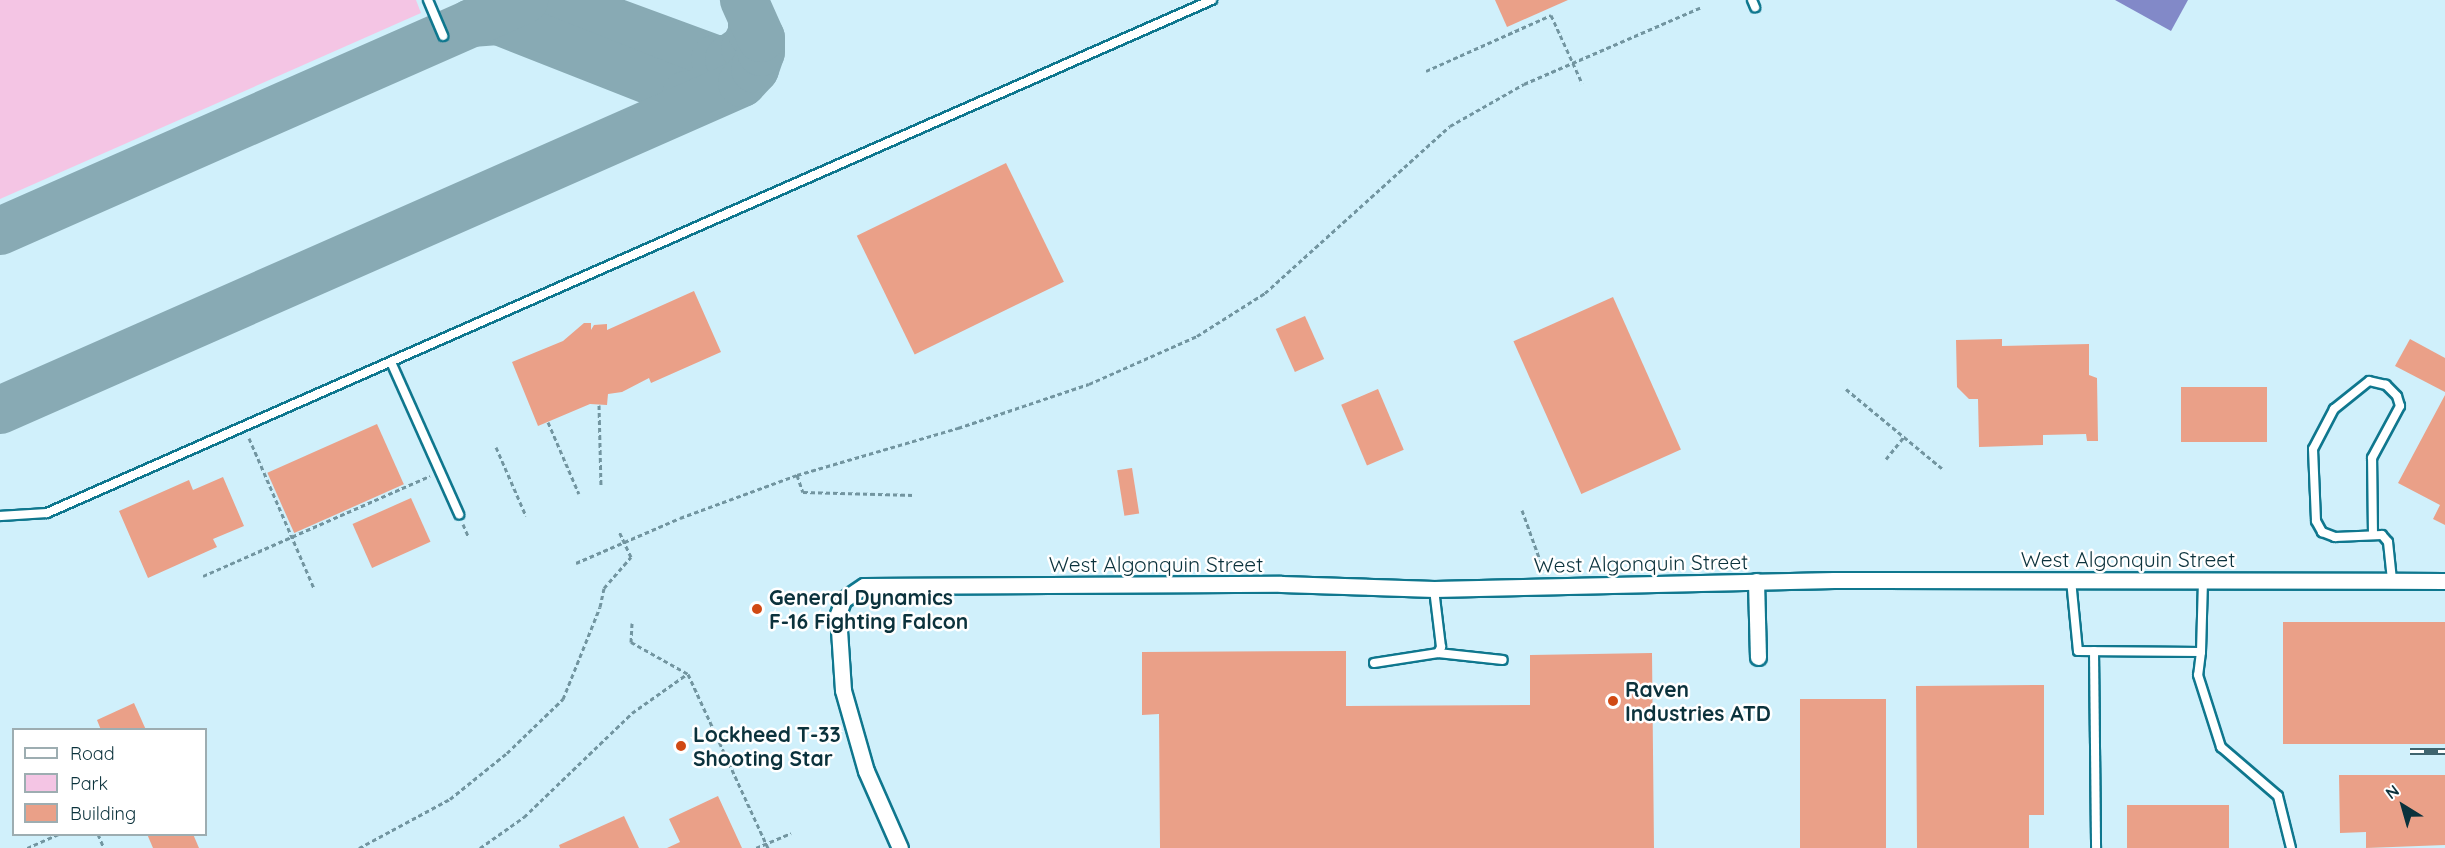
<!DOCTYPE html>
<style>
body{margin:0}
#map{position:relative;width:2445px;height:848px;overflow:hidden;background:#d0f0fb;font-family:Quicksand,sans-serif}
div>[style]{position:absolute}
.green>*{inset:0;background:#f4c5e4}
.water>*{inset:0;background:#8289c8}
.taxiway>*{height:48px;margin:-24px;padding:0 24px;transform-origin:24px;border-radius:24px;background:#88aab4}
.building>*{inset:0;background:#eaa088;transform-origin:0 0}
.path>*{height:3px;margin-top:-1.5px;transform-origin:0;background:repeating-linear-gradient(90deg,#7295a0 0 4.5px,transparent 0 7.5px)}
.roads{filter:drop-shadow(2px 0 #0f778e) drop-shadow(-2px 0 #0f778e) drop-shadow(0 2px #0f778e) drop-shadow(0 -2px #0f778e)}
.lane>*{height:8px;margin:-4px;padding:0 4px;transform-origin:4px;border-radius:4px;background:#fff}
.street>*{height:15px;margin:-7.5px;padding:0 7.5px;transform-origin:7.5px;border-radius:7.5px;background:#fff}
.rail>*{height:7px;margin-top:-3.5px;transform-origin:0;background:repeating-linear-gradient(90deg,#fff 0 14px,#3f646e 0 28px);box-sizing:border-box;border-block:2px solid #3f646e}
.dots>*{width:16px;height:16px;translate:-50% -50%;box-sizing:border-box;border:3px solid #fff;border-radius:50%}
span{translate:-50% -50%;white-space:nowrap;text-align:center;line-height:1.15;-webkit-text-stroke:5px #fff;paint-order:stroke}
.street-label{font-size:21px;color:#0b323c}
.poi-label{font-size:21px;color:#0b323c;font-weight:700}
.left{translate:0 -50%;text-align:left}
.legend{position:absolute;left:12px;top:728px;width:195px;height:108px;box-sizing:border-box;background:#fff;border:2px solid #9dadb1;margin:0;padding:8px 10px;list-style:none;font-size:18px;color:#0b323c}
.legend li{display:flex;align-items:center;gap:12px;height:30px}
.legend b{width:30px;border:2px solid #9dadb1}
.north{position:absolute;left:2373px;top:776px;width:60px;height:60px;-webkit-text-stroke:4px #fff;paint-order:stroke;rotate:323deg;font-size:16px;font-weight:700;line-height:24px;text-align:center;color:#0b323c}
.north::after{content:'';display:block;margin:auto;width:21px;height:27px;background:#0b323c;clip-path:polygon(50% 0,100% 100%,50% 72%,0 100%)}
</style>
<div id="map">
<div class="green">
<i style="clip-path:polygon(0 0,416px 0,421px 13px,0 199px)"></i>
</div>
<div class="water">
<i style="clip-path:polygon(2115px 0,2188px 0,2171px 31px)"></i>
</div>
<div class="taxiway">
<i style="left:555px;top:0;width:171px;rotate:20.2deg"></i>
<i style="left:715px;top:59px;width:14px"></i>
<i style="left:729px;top:59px;width:19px;rotate:-35deg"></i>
<i style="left:745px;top:48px;width:17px;rotate:-65deg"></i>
<i style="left:752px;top:33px;width:13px;rotate:-90deg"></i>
<i style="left:471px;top:23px;width:27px;rotate:-4deg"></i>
<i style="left:498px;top:21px;width:202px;rotate:21.5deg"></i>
<i style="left:686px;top:95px;width:27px"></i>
<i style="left:0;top:231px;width:573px;rotate:-23.79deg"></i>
<i style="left:0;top:410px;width:811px;rotate:-23.78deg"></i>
<i style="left:742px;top:83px;width:19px;rotate:-47deg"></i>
<i style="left:755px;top:69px;width:18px;rotate:-71deg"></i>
<i style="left:761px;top:52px;width:14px;rotate:-90deg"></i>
<i style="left:761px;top:38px;width:42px;rotate:-114.1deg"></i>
</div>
<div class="building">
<i style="clip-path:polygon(1495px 0,1568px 0,1507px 27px)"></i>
<i style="left:1006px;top:163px;width:132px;height:166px;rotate:64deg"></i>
<i style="clip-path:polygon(694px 291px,721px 352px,651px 383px,649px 378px,622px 392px,608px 394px,607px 405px,590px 404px,538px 426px,512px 362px,563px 341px,584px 323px,591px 323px,591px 330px,594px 325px,607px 324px,607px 330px)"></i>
<i style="left:1613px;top:297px;width:167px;height:109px;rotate:66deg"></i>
<i style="left:1305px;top:316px;width:47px;height:32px;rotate:66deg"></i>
<i style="clip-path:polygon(2002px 339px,2002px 346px,2089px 344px,2089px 375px,2097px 378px,2098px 441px,2087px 441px,2086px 434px,2043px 435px,2043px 445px,1979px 447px,1978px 399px,1969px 399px,1957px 387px,1956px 340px)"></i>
<i style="clip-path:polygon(2410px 339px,2445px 358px,2445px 392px,2395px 366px)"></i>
<i style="left:2267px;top:387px;width:55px;height:86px;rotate:90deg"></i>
<i style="left:1378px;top:389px;width:66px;height:40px;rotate:67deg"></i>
<i style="clip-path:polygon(2445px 395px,2445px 525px,2433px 519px,2440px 505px,2398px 483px)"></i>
<i style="left:377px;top:424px;width:66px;height:120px;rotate:66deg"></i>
<i style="left:1132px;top:468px;width:46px;height:15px;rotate:81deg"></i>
<i style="clip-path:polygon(223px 477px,244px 526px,213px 539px,217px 547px,148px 578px,119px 511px,189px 480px,193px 490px)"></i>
<i style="left:411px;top:498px;width:48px;height:64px;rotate:66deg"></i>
<i style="left:2283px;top:622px;width:162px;height:122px"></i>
<i style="clip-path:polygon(1346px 651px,1346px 706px,1530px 705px,1530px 655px,1652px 653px,1654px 848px,1160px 848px,1159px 714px,1142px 715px,1142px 652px)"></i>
<i style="clip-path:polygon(2044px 685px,2044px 815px,2029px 815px,2029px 848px,1917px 848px,1916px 686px)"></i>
<i style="left:1886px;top:699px;width:149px;height:86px;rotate:90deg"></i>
<i style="clip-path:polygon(134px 703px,146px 730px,101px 730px,97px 720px)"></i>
<i style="clip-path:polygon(2339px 775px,2445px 775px,2445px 845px,2366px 848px,2366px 832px,2340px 833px)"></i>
<i style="clip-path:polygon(718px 796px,742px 848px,667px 848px,680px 842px,669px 819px)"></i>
<i style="left:2127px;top:805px;width:102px;height:43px"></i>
<i style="clip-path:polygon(624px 816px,639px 848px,560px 848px,559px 845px)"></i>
<i style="clip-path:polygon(147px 834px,193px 834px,199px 848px,153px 848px)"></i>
</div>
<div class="path">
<i style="left:1426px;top:71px;width:137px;rotate:-24.1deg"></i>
<i style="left:1551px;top:15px;width:75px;rotate:65.5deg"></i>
<i style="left:1846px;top:389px;width:127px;rotate:39.6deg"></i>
<i style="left:599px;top:405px;width:80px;rotate:88.6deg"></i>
<i style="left:548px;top:422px;width:78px;rotate:66.7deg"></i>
<i style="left:249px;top:438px;width:163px;rotate:66.6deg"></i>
<i style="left:496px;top:447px;width:75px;rotate:66.5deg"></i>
<i style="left:1886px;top:459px;width:28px;rotate:-51deg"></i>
<i style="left:797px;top:475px;width:18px;rotate:71deg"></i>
<i style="left:803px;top:492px;width:111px;rotate:1.5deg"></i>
<i style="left:1522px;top:510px;width:65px;rotate:70.2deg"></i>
<i style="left:463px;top:524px;width:13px;rotate:67deg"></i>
<i style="left:576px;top:563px;width:113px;rotate:-23.4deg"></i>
<i style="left:680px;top:518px;width:125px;rotate:-20.2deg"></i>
<i style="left:797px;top:475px;width:168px;rotate:-16.3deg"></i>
<i style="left:958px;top:428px;width:138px;rotate:-18.6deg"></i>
<i style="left:1089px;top:384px;width:118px;rotate:-24deg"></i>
<i style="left:1197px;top:336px;width:80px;rotate:-32.3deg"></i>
<i style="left:1265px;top:293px;width:249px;rotate:-42.1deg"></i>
<i style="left:1450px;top:126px;width:85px;rotate:-29.6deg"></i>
<i style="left:1524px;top:84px;width:192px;rotate:-23.4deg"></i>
<i style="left:203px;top:576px;width:248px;rotate:-23.8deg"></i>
<i style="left:632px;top:623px;width:19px;rotate:93deg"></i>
<i style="left:631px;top:642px;width:65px;rotate:29.3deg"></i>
<i style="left:688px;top:674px;width:192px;rotate:65.3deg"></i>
<i style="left:98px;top:834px;width:15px;rotate:67deg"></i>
<i style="left:27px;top:848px;width:35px;rotate:-24deg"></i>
<i style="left:359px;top:848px;width:103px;rotate:-28.3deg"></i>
<i style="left:450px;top:799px;width:73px;rotate:-38.9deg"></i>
<i style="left:507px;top:753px;width:78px;rotate:-44deg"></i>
<i style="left:563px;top:699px;width:99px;rotate:-68.1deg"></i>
<i style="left:600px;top:607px;width:19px;rotate:-78deg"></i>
<i style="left:604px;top:588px;width:41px;rotate:-48.9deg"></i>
<i style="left:631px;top:557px;width:29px;rotate:-115deg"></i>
<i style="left:480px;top:848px;width:54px;rotate:-35.2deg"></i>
<i style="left:524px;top:817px;width:150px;rotate:-43.9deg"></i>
<i style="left:632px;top:713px;width:67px;rotate:-35.3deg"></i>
<i style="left:756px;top:848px;width:38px;rotate:-23deg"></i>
</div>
<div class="roads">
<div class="lane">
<i style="left:428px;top:0;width:39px;rotate:67deg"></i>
<i style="left:1752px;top:0;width:8px;rotate:67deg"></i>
<i style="left:391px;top:362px;width:167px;rotate:65.9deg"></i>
<i style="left:0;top:516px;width:47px;rotate:-3.7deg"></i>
<i style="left:47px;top:513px;width:1273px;rotate:-23.77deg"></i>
<i style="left:2373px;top:535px;width:77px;rotate:-90.7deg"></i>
<i style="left:2372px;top:458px;width:59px;rotate:-61.7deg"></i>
<i style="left:2400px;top:406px;width:10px;rotate:-107deg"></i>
<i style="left:2397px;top:396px;width:16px;rotate:-135deg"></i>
<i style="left:2386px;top:385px;width:17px;rotate:-167deg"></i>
<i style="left:2369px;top:381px;width:45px;rotate:141.3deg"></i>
<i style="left:2334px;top:409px;width:45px;rotate:117.7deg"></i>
<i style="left:2313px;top:449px;width:72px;rotate:87.6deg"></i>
<i style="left:2316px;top:521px;width:13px;rotate:61deg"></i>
<i style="left:2322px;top:532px;width:14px;rotate:21deg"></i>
<i style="left:2335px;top:537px;width:47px;rotate:-2.4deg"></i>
<i style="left:2382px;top:535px;width:9px;rotate:49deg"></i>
<i style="left:2388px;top:542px;width:39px;rotate:84deg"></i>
<i style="left:2071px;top:580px;width:71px;rotate:84.4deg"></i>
<i style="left:2078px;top:651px;width:123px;rotate:0.5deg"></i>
<i style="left:2201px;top:652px;width:72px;rotate:-88.4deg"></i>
<i style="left:2094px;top:651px;width:197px;rotate:89.4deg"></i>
<i style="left:2201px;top:652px;width:23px;rotate:97deg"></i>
<i style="left:2198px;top:675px;width:76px;rotate:72.3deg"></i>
<i style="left:2221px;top:747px;width:75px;rotate:40.7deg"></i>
<i style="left:2278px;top:796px;width:54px;rotate:76deg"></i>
<i style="left:1438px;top:653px;width:65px;rotate:6.1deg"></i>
<i style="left:1374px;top:663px;width:65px;rotate:-8.9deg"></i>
<i style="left:1438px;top:653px;width:7px;rotate:-63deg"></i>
<i style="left:1441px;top:647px;width:58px;rotate:-96.9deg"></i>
</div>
<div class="street">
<i style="left:1756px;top:581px;width:76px;rotate:88.5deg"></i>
<i style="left:900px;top:848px;width:84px;rotate:-113.8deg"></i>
<i style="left:866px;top:771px;width:84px;rotate:-105.9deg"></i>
<i style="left:843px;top:690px;width:76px;rotate:-93.8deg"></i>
<i style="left:838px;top:614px;width:15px;rotate:-70deg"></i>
<i style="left:843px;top:600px;width:25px;rotate:-34deg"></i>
<i style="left:864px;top:586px;width:417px;rotate:-0.3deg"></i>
<i style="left:1281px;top:584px;width:153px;rotate:1.9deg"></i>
<i style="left:1434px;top:589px;width:400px;rotate:-1.3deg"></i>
<i style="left:1834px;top:580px;width:611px;rotate:0.09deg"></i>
</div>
</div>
<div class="rail">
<i style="left:2410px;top:751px;width:35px"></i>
</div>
<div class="dots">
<i style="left:757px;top:609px;background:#d04913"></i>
<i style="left:1613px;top:701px;background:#d04913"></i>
<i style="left:681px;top:746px;background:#d04913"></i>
</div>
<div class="street-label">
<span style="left:2128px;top:559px">West Algonquin Street</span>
<span style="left:1641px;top:563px;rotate:-1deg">West Algonquin Street</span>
<span style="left:1156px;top:564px">West Algonquin Street</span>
</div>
<div class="poi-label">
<span class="left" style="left:769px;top:609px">General Dynamics<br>F-16 Fighting Falcon</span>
<span class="left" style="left:1625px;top:701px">Raven<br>Industries ATD</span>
<span class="left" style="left:693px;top:746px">Lockheed T-33<br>Shooting Star</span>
</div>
<ul class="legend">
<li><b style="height:8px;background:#fff"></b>Road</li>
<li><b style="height:16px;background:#f4c5e4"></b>Park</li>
<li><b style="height:16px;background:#eaa088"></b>Building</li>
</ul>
<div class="north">N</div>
</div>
